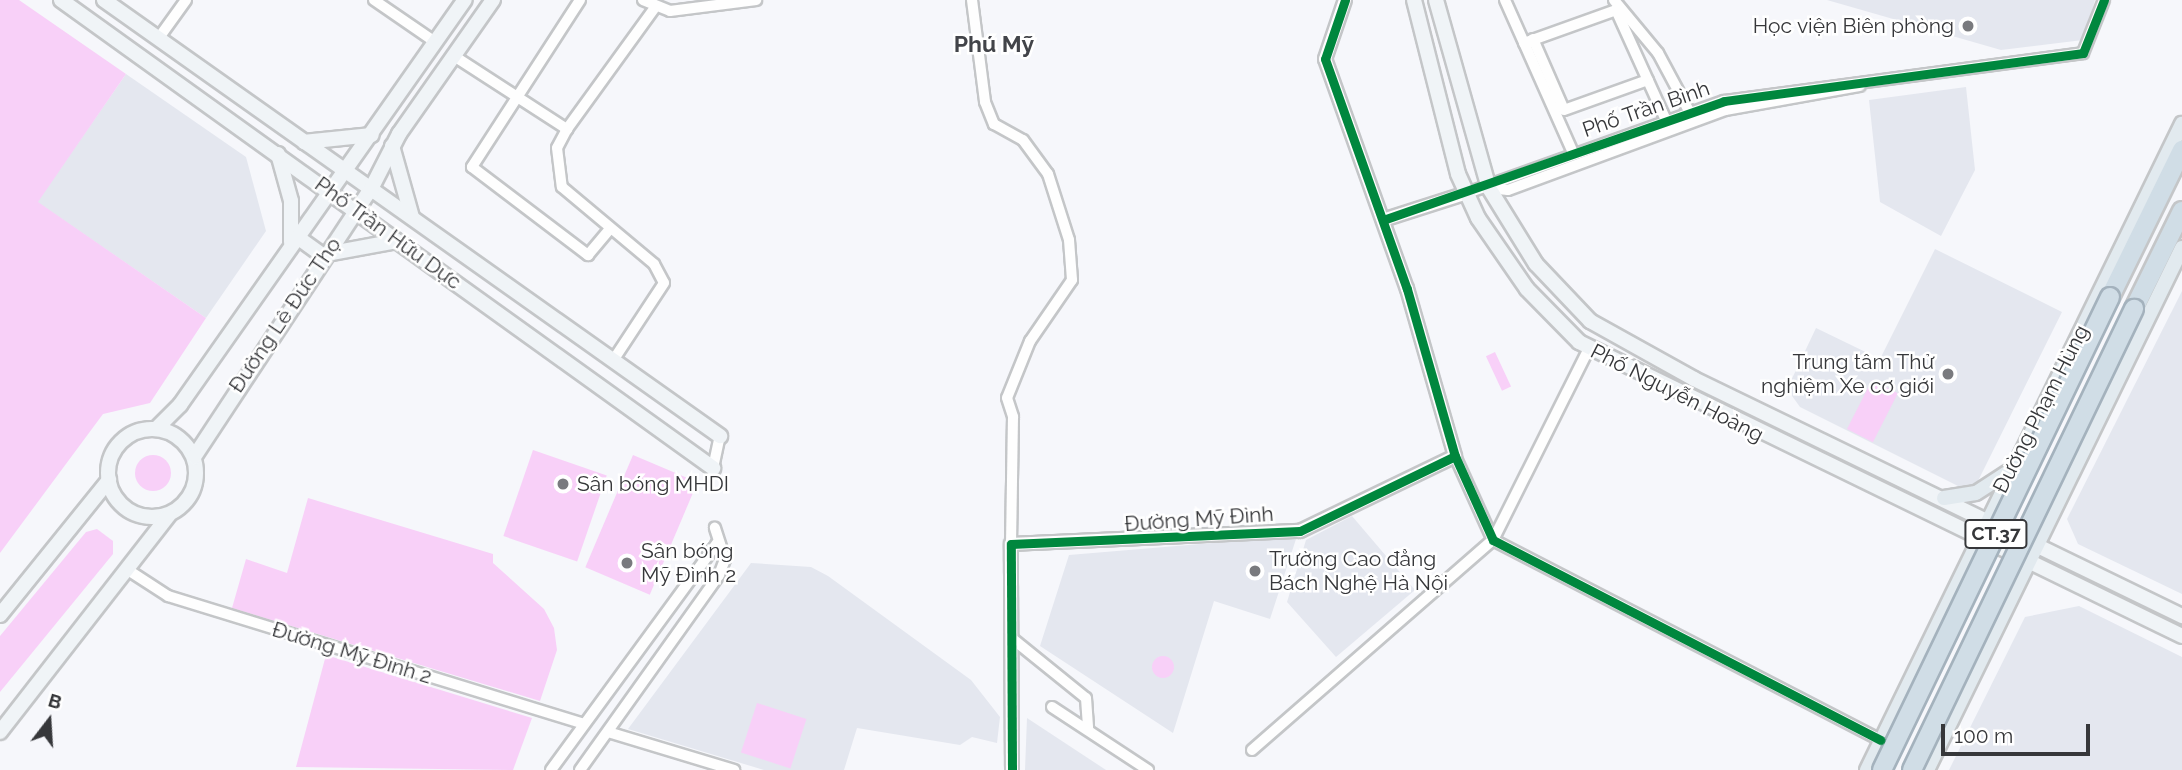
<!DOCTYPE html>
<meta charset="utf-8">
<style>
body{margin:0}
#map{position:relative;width:2182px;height:770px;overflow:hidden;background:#f6f7fb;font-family:Raleway,sans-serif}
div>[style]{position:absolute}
.built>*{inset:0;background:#e4e7ef}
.green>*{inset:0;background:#f8d0f8;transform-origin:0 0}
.round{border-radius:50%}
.roads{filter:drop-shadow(2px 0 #c4c6c8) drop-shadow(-2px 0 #c4c6c8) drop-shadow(0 2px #c4c6c8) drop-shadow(0 -2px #c4c6c8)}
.minor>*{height:10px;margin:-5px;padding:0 5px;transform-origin:5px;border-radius:5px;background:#fefefe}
.tertiary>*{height:12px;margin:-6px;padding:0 6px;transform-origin:6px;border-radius:6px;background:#fefefe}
.secondary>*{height:14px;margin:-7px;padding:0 7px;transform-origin:7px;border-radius:7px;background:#f0f4f7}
.secondary>.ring{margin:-7px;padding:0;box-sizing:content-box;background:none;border:14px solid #f0f4f7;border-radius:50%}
.primary>*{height:14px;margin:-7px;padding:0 7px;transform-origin:7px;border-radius:7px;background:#e2eaef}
.motorway>*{height:18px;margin:-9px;padding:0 9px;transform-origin:9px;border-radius:9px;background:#d0dde6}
.bridges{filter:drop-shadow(2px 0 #a4b2bd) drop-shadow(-2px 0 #a4b2bd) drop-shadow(0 2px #a4b2bd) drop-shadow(0 -2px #a4b2bd)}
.motorway-bridge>*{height:18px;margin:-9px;padding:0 9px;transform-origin:9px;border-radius:9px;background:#d0dde6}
.cycleway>*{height:9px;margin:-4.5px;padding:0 4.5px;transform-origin:4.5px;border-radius:4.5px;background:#00873e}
.dots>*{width:19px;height:19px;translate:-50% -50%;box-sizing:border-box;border:4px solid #fff;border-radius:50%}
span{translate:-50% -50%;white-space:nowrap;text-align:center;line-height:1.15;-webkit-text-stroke:5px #fff;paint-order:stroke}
.shield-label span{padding:2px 5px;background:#fff;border:2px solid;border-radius:5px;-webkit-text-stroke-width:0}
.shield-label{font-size:19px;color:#36373a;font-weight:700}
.poi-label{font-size:21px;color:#36373a}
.right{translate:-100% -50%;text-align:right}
.left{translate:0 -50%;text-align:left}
.street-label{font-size:21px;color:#36373a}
.neighbourhood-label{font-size:23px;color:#424449;font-weight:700}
.north{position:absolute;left:14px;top:686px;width:70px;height:70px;-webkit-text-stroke:5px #fff;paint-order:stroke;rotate:17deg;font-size:19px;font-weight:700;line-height:28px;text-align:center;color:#36373a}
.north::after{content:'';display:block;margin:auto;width:24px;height:32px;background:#36373a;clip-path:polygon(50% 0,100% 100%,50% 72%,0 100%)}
.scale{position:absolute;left:1941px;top:724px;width:149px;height:32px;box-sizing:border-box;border:4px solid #36373a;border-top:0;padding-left:9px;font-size:21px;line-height:24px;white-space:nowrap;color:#36373a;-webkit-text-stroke:5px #fff;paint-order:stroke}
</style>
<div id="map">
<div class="built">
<i style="clip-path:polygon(1827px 0,2095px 0,2083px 40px,2001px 50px)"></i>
<i style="clip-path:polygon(126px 74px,246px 157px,266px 231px,206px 318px,37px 202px)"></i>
<i style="clip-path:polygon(1966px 87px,1975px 170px,1941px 236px,1880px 202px,1869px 100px)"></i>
<i style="clip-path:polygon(1935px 249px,2062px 312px,1977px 483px,1962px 488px,1800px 407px,1787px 389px,1816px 328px,1880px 359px)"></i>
<i style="clip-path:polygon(2182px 291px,2182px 594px,2078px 544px,2067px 519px)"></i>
<i style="clip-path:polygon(1352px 516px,1415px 590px,1336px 657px,1287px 602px,1306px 540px)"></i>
<i style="clip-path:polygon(1297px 536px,1270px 619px,1214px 601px,1173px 733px,1040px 646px,1069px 555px)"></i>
<i style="clip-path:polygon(751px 563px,811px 567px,828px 576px,971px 680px,1000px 717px,997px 743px,972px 737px,960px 745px,857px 728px,844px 770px,764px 770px,628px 729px)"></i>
<i style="clip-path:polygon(2079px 606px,2182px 657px,2182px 770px,1949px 770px,2025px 617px)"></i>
<i style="clip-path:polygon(1027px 718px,1106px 770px,1025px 770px)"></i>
</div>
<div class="green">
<i style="clip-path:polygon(0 0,19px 0,126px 74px,38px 202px,206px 318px,150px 403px,103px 414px,0 553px)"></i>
<i style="left:1495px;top:352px;width:38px;height:10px;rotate:65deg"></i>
<i style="left:1872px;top:380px;width:29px;height:55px;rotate:27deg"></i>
<i style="left:533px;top:450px;width:78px;height:91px;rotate:19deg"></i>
<i style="left:633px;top:455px;width:70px;height:122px;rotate:23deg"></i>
<i class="round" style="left:135px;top:455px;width:36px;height:36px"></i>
<i style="clip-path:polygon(308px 498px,493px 554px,493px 563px,544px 609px,554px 628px,557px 650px,540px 701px,232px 608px,246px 559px,287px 573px)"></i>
<i style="clip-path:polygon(97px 529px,113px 541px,113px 554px,0 692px,0 636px,86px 532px)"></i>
<i style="clip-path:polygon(326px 655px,532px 718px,513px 770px,296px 767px)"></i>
<i class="round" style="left:1152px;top:656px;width:22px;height:22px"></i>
<i style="left:757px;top:703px;width:52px;height:52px;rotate:18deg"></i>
</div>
<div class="roads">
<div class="minor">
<i style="left:374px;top:0;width:74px;rotate:34.5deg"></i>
<i style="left:580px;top:0;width:199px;rotate:122.9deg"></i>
<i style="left:472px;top:167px;width:146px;rotate:37.2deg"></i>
<i style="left:588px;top:255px;width:34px;rotate:-50deg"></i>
<i style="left:643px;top:0;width:29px;rotate:22deg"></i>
<i style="left:670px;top:11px;width:87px;rotate:-7.3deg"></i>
<i style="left:972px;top:0;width:103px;rotate:82.7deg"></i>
<i style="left:985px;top:102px;width:24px;rotate:68deg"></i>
<i style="left:994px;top:124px;width:33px;rotate:29deg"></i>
<i style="left:1023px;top:140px;width:42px;rotate:53.7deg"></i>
<i style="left:1048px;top:174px;width:69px;rotate:72.3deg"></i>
<i style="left:1069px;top:240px;width:40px;rotate:85.7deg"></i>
<i style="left:1072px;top:280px;width:74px;rotate:124.5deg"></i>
<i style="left:1030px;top:341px;width:61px;rotate:112deg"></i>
<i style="left:1007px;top:398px;width:20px;rotate:72deg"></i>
<i style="left:1013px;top:417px;width:127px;rotate:90.9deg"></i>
<i style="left:1505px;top:0;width:167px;rotate:66deg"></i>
<i style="left:1614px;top:0;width:69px;rotate:50.3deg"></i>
<i style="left:1658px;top:53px;width:66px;rotate:61.9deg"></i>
<i style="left:158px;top:39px;width:48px;rotate:-54.3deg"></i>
<i style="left:1533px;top:39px;width:77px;rotate:66.4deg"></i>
<i style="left:1564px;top:110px;width:89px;rotate:-19.7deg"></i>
<i style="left:1524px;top:43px;width:98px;rotate:-19.7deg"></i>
<i style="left:1616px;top:10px;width:121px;rotate:65.6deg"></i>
<i style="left:454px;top:56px;width:135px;rotate:32.9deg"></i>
<i style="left:567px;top:129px;width:148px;rotate:-54.1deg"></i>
<i style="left:567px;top:129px;width:21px;rotate:118deg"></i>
<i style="left:557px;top:148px;width:39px;rotate:83deg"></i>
<i style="left:562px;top:187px;width:120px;rotate:39.9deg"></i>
<i style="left:654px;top:264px;width:21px;rotate:62deg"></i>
<i style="left:664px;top:283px;width:91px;rotate:123.3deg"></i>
<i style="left:1489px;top:188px;width:19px;rotate:6deg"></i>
<i style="left:1508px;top:190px;width:232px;rotate:-20.2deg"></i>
<i style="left:1726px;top:110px;width:136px;rotate:-10.2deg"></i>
<i style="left:1467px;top:193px;width:273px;rotate:-19.7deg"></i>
<i style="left:1724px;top:101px;width:362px;rotate:-7.6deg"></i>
<i style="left:2083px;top:53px;width:57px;rotate:-68.4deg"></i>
<i style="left:1455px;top:456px;width:92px;rotate:65.7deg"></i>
<i style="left:1493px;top:540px;width:436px;rotate:27.3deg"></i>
<i style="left:713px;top:468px;width:33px;rotate:-78deg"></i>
<i style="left:128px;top:570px;width:48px;rotate:33deg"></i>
<i style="left:168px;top:596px;width:434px;rotate:17.1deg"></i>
<i style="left:1014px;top:640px;width:92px;rotate:38.9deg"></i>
<i style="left:1086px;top:698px;width:31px;rotate:86deg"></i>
<i style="left:1052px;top:707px;width:115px;rotate:33.3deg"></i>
<i style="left:608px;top:732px;width:132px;rotate:16.8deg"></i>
<i style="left:1252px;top:750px;width:320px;rotate:-41.1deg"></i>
<i style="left:1493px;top:540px;width:212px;rotate:-63.4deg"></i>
<i style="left:551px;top:770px;width:281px;rotate:-53.8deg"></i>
<i style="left:580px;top:770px;width:239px;rotate:-54.5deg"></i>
<i style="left:719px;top:575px;width:17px;rotate:-69deg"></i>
<i style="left:725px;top:559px;width:33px;rotate:-108deg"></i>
</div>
<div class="tertiary">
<i style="left:1383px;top:220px;width:88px;rotate:-17.8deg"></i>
<i style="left:1012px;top:770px;width:226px;rotate:-90.3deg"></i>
<i style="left:1011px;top:544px;width:289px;rotate:-2.6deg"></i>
<i style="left:1300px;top:531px;width:172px;rotate:-25.8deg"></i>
<i style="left:1455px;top:456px;width:174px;rotate:-106deg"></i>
<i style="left:1407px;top:289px;width:244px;rotate:-109.6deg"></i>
<i style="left:1325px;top:59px;width:62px;rotate:-71.3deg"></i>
</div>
<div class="secondary">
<i style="left:61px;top:0;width:803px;rotate:35.67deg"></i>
<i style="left:104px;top:0;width:755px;rotate:35.29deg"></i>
<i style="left:1414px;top:0;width:179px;rotate:75.8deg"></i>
<i style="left:1458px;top:174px;width:48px;rotate:65.6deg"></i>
<i style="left:1478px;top:218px;width:86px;rotate:55.4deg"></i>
<i style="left:1527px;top:289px;width:74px;rotate:45.5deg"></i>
<i style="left:1579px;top:342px;width:671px;rotate:25.99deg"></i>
<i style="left:1436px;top:0;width:195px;rotate:74.3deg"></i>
<i style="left:1489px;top:188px;width:89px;rotate:58.3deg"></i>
<i style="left:1536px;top:264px;width:79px;rotate:46.5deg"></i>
<i style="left:1590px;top:321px;width:119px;rotate:29.1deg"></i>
<i style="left:1694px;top:379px;width:543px;rotate:25.9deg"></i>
<i style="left:304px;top:142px;width:68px;rotate:-5.9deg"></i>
<i style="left:392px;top:146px;width:74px;rotate:74.3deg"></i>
<i style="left:278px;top:154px;width:49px;rotate:74.5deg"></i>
<i style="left:291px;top:201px;width:41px;rotate:90deg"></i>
<i style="left:296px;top:236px;width:34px;rotate:36deg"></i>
<i style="left:326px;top:254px;width:72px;rotate:-10.4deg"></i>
<i style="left:156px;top:429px;width:34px;rotate:-45deg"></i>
<i style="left:180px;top:405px;width:495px;rotate:-54.9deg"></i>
<i class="ring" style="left:108px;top:429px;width:74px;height:74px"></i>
<i style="left:194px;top:457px;width:321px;rotate:-56.6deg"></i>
<i style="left:371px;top:189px;width:62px;rotate:-63deg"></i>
<i style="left:399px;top:134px;width:164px;rotate:-55deg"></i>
<i style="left:0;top:615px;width:174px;rotate:-51.1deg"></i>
<i style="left:0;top:732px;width:275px;rotate:-52.1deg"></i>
</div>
<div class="primary">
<i style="left:1944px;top:498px;width:32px;rotate:-9deg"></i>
<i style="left:1976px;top:493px;width:37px;rotate:-33deg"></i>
<i style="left:1867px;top:770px;width:719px;rotate:-64.01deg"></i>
<i style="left:1927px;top:770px;width:581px;rotate:-63.96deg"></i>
</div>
<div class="motorway">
<i style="left:2110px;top:297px;width:164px;rotate:-63.9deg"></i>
<i style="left:2134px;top:309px;width:109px;rotate:-63.9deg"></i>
</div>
</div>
<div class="bridges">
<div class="motorway-bridge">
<i style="left:1882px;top:770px;width:525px;rotate:-64.26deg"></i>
<i style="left:1912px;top:770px;width:512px;rotate:-64.29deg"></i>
</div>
</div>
<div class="cycleway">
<i style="left:1345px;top:0;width:62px;rotate:108.7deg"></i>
<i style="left:1325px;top:59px;width:244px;rotate:70.4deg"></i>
<i style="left:1407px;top:289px;width:174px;rotate:74deg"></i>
<i style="left:1455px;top:456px;width:92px;rotate:65.7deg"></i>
<i style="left:1493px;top:540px;width:436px;rotate:27.3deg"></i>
<i style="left:1383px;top:220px;width:361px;rotate:-19.2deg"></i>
<i style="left:1724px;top:101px;width:362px;rotate:-7.6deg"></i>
<i style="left:2083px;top:53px;width:57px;rotate:-68.4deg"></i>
<i style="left:1012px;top:770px;width:226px;rotate:-90.3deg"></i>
<i style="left:1011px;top:544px;width:289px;rotate:-2.6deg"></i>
<i style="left:1300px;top:531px;width:172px;rotate:-25.8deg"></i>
</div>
<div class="dots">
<i style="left:1968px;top:26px;background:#797a7e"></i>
<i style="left:1948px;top:374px;background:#797a7e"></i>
<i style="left:563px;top:484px;background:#797a7e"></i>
<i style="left:627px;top:563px;background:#797a7e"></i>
<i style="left:1255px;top:571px;background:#797a7e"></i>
</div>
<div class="shield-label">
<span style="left:1996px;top:534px">CT.37</span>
</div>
<div class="poi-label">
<span class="right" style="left:1954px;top:26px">Học viện Biên phòng</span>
<span class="right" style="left:1934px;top:374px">Trung tâm Thử<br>nghiệm Xe cơ giới</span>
<span class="left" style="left:577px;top:484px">Sân bóng MHDI</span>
<span class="left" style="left:641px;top:563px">Sân bóng<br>Mỹ Đình 2</span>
<span class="left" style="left:1269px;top:571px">Trường Cao đẳng<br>Bách Nghệ Hà Nội</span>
</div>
<div class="street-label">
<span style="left:1646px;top:109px;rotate:-19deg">Phố Trần Bình</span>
<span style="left:388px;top:233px;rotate:36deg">Phố Trần Hữu Dực</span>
<span style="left:285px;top:315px;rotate:-56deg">Đường Lê Đức Thọ</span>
<span style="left:1677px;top:393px;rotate:27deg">Phố Nguyễn Hoàng</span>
<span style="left:2041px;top:409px;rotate:-63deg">Đường Phạm Hùng</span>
<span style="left:1199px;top:519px;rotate:-4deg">Đường Mỹ Đình</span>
<span style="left:352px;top:653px;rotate:17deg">Đường Mỹ Đình 2</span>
</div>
<div class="neighbourhood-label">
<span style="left:994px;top:44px">Phú Mỹ</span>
</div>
<div class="north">B</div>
<div class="scale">100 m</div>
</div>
